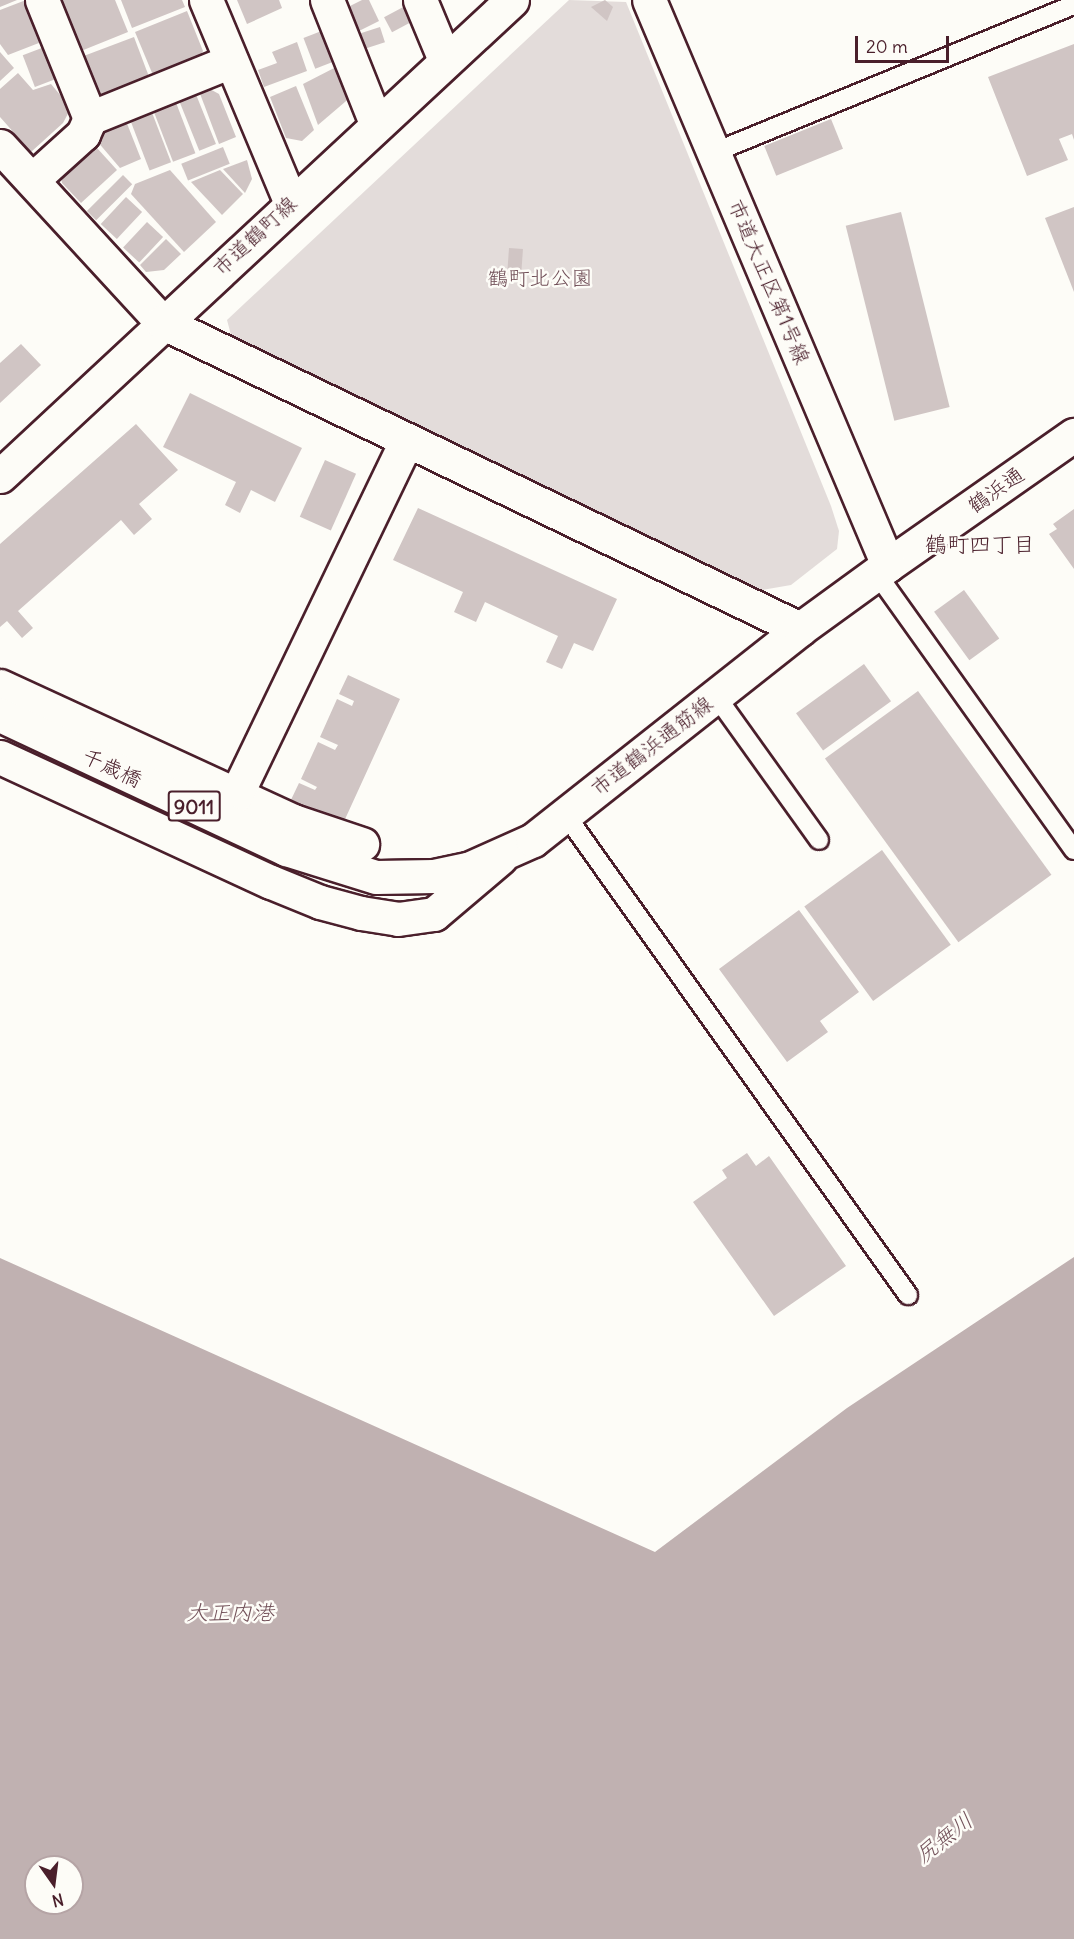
<!DOCTYPE html>
<meta charset="utf-8">
<style>
body{margin:0}
#map{position:relative;width:1074px;height:1939px;overflow:hidden;background:#fdfcf7;font-family:Delius,"Klee One",sans-serif}
div>[style]{position:absolute}
.green>*{inset:0;background:#e3dcda}
.water>*{inset:0;background:#c0b1b1}
.building>*{inset:0;background:#d0c5c4;transform-origin:0 0}
.roads{filter:drop-shadow(2px 0 #4a1f2b) drop-shadow(-2px 0 #4a1f2b) drop-shadow(0 2px #4a1f2b) drop-shadow(0 -2px #4a1f2b)}
.service>*{height:18px;margin:-9px;padding:0 9px;transform-origin:9px;border-radius:9px;background:#fdfcf7}
.minor>*{height:33px;margin:-16.5px;padding:0 16.5px;transform-origin:16.5px;border-radius:16.5px;background:#fdfcf7}
.tertiary>*{height:33px;margin:-16.5px;padding:0 16.5px;transform-origin:16.5px;border-radius:16.5px;background:#fdfcf7}
.primary>*{height:33px;margin:-16.5px;padding:0 16.5px;transform-origin:16.5px;border-radius:16.5px;background:#fdfcf7}
span{translate:-50% -50%;white-space:nowrap;text-align:center;line-height:1.15;-webkit-text-stroke:5px #fdfcf7;paint-order:stroke}
.shield-label span{padding:2px 4px;background:#fdfcf7;border:2px solid;border-radius:4px;-webkit-text-stroke-width:0}
.shield-label{font-size:20px;color:#4a1f2b;font-weight:700}
.street-label{font-size:21px;color:#4a1f2b}
.park-label{font-size:21px;color:#704e57}
.neighbourhood-label{font-size:22px;color:#4a1f2b}
.water-label{font-size:22px;color:#73525a;font-style:italic}
.north{position:absolute;left:24px;top:1855px;width:60px;height:60px;box-sizing:border-box;background:#fdfcf7;border:2px solid #b5a4a5;border-radius:50%;rotate:166deg;font-size:16px;font-weight:700;line-height:24px;text-align:center;color:#4a1f2b}
.north::after{content:'';display:block;margin:auto;width:21px;height:27px;background:#4a1f2b;clip-path:polygon(50% 0,100% 100%,50% 72%,0 100%)}
.scale{position:absolute;left:855px;top:36px;width:94px;height:27px;box-sizing:border-box;border:3px solid #4a1f2b;border-top:0;padding-left:8px;font-size:18px;line-height:21px;white-space:nowrap;color:#4a1f2b;-webkit-text-stroke:4px #fdfcf7;paint-order:stroke}
</style>
<div id="map">
<div class="green">
<i style="clip-path:polygon(569px 0,626px 2px,831px 506px,839px 531px,837px 549px,791px 585px,762px 590px,231px 335px,227px 320px)"></i>
</div>
<div class="water">
<i style="clip-path:polygon(evenodd,1074px 1257px,1074px 1939px,0 1939px,0 1258px,655px 1552px,847px 1408px,1074px 1257px,36px 1867px,72px 1867px,72px 1903px,36px 1903px,36px 1867px)"></i>
</div>
<div class="building">
<i style="clip-path:polygon(0 0,17px 0,0 7px)"></i>
<i style="clip-path:polygon(26px 0,44px 41px,8px 55px,0 44px,0 10px)"></i>
<i style="clip-path:polygon(61px 0,115px 0,128px 32px,81px 51px)"></i>
<i style="clip-path:polygon(121px 0,182px 0,185px 7px,132px 28px)"></i>
<i style="clip-path:polygon(237px 0,279px 0,282px 8px,247px 24px)"></i>
<i style="clip-path:polygon(362px 0,369px 0,379px 21px,355px 33px,344px 9px)"></i>
<i style="clip-path:polygon(605px 0,613px 7px,607px 21px,591px 7px)"></i>
<i style="left:407px;top:5px;width:17px;height:26px;rotate:62deg"></i>
<i style="clip-path:polygon(187px 11px,203px 51px,195px 64px,155px 80px,135px 32px)"></i>
<i style="left:380px;top:27px;width:16px;height:26px;rotate:72deg"></i>
<i style="left:324px;top:30px;width:33px;height:22px;rotate:69deg"></i>
<i style="clip-path:polygon(134px 37px,151px 82px,108px 98px,95px 92px,81px 57px)"></i>
<i style="clip-path:polygon(297px 42px,307px 71px,264px 87px,258px 70px,277px 63px,272px 52px)"></i>
<i style="clip-path:polygon(1074px 44px,1074px 140px,1072px 134px,1059px 139px,1068px 160px,1027px 176px,988px 77px)"></i>
<i style="left:47px;top:46px;width:34px;height:26px;rotate:69deg"></i>
<i style="clip-path:polygon(0 52px,14px 68px,0 81px)"></i>
<i style="clip-path:polygon(340px 65px,352px 96px,318px 125px,303px 84px)"></i>
<i style="clip-path:polygon(18px 73px,33px 90px,51px 84px,71px 108px,63px 123px,31px 152px,0 117px,0 89px)"></i>
<i style="clip-path:polygon(296px 86px,314px 130px,302px 141px,286px 138px,270px 97px)"></i>
<i style="clip-path:polygon(208px 88px,219px 94px,236px 137px,219px 144px,199px 91px)"></i>
<i style="left:195px;top:92px;width:56px;height:18px;rotate:68deg"></i>
<i style="left:175px;top:100px;width:57px;height:24px;rotate:69deg"></i>
<i style="left:151px;top:110px;width:56px;height:23px;rotate:69deg"></i>
<i style="left:831px;top:119px;width:32px;height:72px;rotate:68deg"></i>
<i style="clip-path:polygon(126px 121px,141px 159px,120px 168px,91px 134px)"></i>
<i style="clip-path:polygon(87px 137px,117px 170px,81px 203px,62px 183px,59px 162px)"></i>
<i style="left:223px;top:147px;width:18px;height:45px;rotate:68deg"></i>
<i style="clip-path:polygon(247px 160px,252px 179px,245px 193px,223px 169px)"></i>
<i style="clip-path:polygon(170px 170px,216px 222px,184px 252px,131px 194px,135px 184px)"></i>
<i style="clip-path:polygon(220px 170px,243px 194px,222px 215px,191px 182px)"></i>
<i style="left:123px;top:175px;width:13px;height:51px;rotate:45deg"></i>
<i style="left:126px;top:197px;width:22px;height:37px;rotate:43deg"></i>
<i style="clip-path:polygon(1074px 207px,1074px 292px,1045px 218px)"></i>
<i style="left:901px;top:212px;width:201px;height:57px;rotate:76deg"></i>
<i style="left:147px;top:222px;width:22px;height:35px;rotate:43deg"></i>
<i style="clip-path:polygon(166px 239px,181px 254px,164px 270px,146px 272px,140px 265px)"></i>
<i style="left:509px;top:248px;width:14px;height:21px;rotate:4deg"></i>
<i style="clip-path:polygon(21px 344px,41px 365px,0 403px,0 363px)"></i>
<i style="clip-path:polygon(190px 393px,302px 448px,275px 502px,251px 490px,240px 513px,225px 505px,236px 482px,163px 447px)"></i>
<i style="clip-path:polygon(136px 424px,178px 470px,139px 504px,152px 519px,134px 535px,121px 520px,18px 611px,33px 628px,22px 638px,7px 621px,0 627px,0 544px)"></i>
<i style="left:325px;top:460px;width:34px;height:62px;rotate:24deg"></i>
<i style="clip-path:polygon(418px 508px,617px 599px,593px 651px,574px 643px,562px 669px,546px 662px,558px 636px,485px 602px,476px 622px,454px 612px,463px 592px,393px 560px)"></i>
<i style="clip-path:polygon(1074px 509px,1074px 569px,1049px 534px,1057px 529px,1053px 524px)"></i>
<i style="left:964px;top:590px;width:60px;height:37px;rotate:54deg"></i>
<i style="left:864px;top:664px;width:46px;height:84px;rotate:54deg"></i>
<i style="clip-path:polygon(348px 675px,400px 699px,341px 828px,289px 804px,299px 783px,315px 790px,317px 787px,301px 779px,318px 742px,335px 750px,338px 745px,320px 737px,337px 699px,352px 706px,354px 701px,339px 694px)"></i>
<i style="left:918px;top:691px;width:227px;height:115px;rotate:54deg"></i>
<i style="left:882px;top:850px;width:117px;height:96px;rotate:54deg"></i>
<i style="clip-path:polygon(799px 910px,859px 992px,820px 1021px,828px 1032px,787px 1062px,719px 969px)"></i>
<i style="clip-path:polygon(747px 1153px,756px 1166px,769px 1156px,846px 1266px,774px 1316px,693px 1202px,727px 1178px,722px 1170px)"></i>
</div>
<div class="roads">
<div class="service">
<i style="left:715px;top:152px;width:388px;rotate:-22.3deg"></i>
<i style="left:877px;top:574px;width:339px;rotate:54.5deg"></i>
<i style="left:716px;top:696px;width:177px;rotate:54.4deg"></i>
<i style="left:565px;top:814px;width:591px;rotate:54.51deg"></i>
</div>
<div class="minor">
<i style="left:42px;top:0;width:127px;rotate:67.9deg"></i>
<i style="left:327px;top:0;width:132px;rotate:68.3deg"></i>
<i style="left:420px;top:0;width:65px;rotate:67.4deg"></i>
<i style="left:32px;top:180px;width:69px;rotate:-42deg"></i>
<i style="left:83px;top:134px;width:17px;rotate:-66deg"></i>
<i style="left:90px;top:118px;width:152px;rotate:-22deg"></i>
<i style="left:0;top:476px;width:699px;rotate:-42.91deg"></i>
<i style="left:0;top:686px;width:323px;rotate:24.7deg"></i>
<i style="left:293px;top:821px;width:73px;rotate:18.4deg"></i>
<i style="left:0;top:757px;width:298px;rotate:24.8deg"></i>
<i style="left:271px;top:882px;width:53px;rotate:22.2deg"></i>
<i style="left:320px;top:902px;width:42px;rotate:15deg"></i>
<i style="left:361px;top:913px;width:37px;rotate:9deg"></i>
<i style="left:398px;top:919px;width:36px;rotate:-8deg"></i>
<i style="left:434px;top:914px;width:87px;rotate:-40.3deg"></i>
<i style="left:236px;top:795px;width:393px;rotate:-64.3deg"></i>
</div>
<div class="tertiary">
<i style="left:206px;top:0;width:220px;rotate:67.3deg"></i>
<i style="left:0;top:146px;width:239px;rotate:47.4deg"></i>
<i style="left:162px;top:322px;width:708px;rotate:25.7deg"></i>
<i style="left:888px;top:565px;width:227px;rotate:-35deg"></i>
</div>
<div class="primary">
<i style="left:0;top:715px;width:316px;rotate:25.1deg"></i>
<i style="left:286px;top:849px;width:94px;rotate:17.3deg"></i>
<i style="left:376px;top:877px;width:58px;rotate:-1deg"></i>
<i style="left:434px;top:876px;width:35px;rotate:-12deg"></i>
<i style="left:468px;top:869px;width:71px;rotate:-24deg"></i>
<i style="left:533px;top:840px;width:340px;rotate:-38.3deg"></i>
<i style="left:800px;top:629px;width:109px;rotate:-36deg"></i>
<i style="left:888px;top:565px;width:613px;rotate:-112.93deg"></i>
</div>
</div>
<div class="shield-label">
<span style="left:194px;top:806px">9011</span>
</div>
<div class="street-label">
<span style="left:255px;top:236px;rotate:-43deg">市道鶴町線</span>
<span style="left:769px;top:282px;rotate:67deg">市道大正区第1号線</span>
<span style="left:996px;top:490px;rotate:-35deg">鶴浜通</span>
<span style="left:652px;top:746px;rotate:-38deg">市道鶴浜通筋線</span>
<span style="left:112px;top:768px;rotate:25deg">千歳橋</span>
</div>
<div class="park-label">
<span style="left:540px;top:278px">鶴町北公園</span>
</div>
<div class="neighbourhood-label">
<span style="left:980px;top:545px">鶴町四丁目</span>
</div>
<div class="water-label">
<span style="left:230px;top:1613px">大正内港</span>
<span style="left:944px;top:1838px;rotate:-38deg">尻無川</span>
</div>
<div class="north">N</div>
<div class="scale">20 m</div>
</div>
